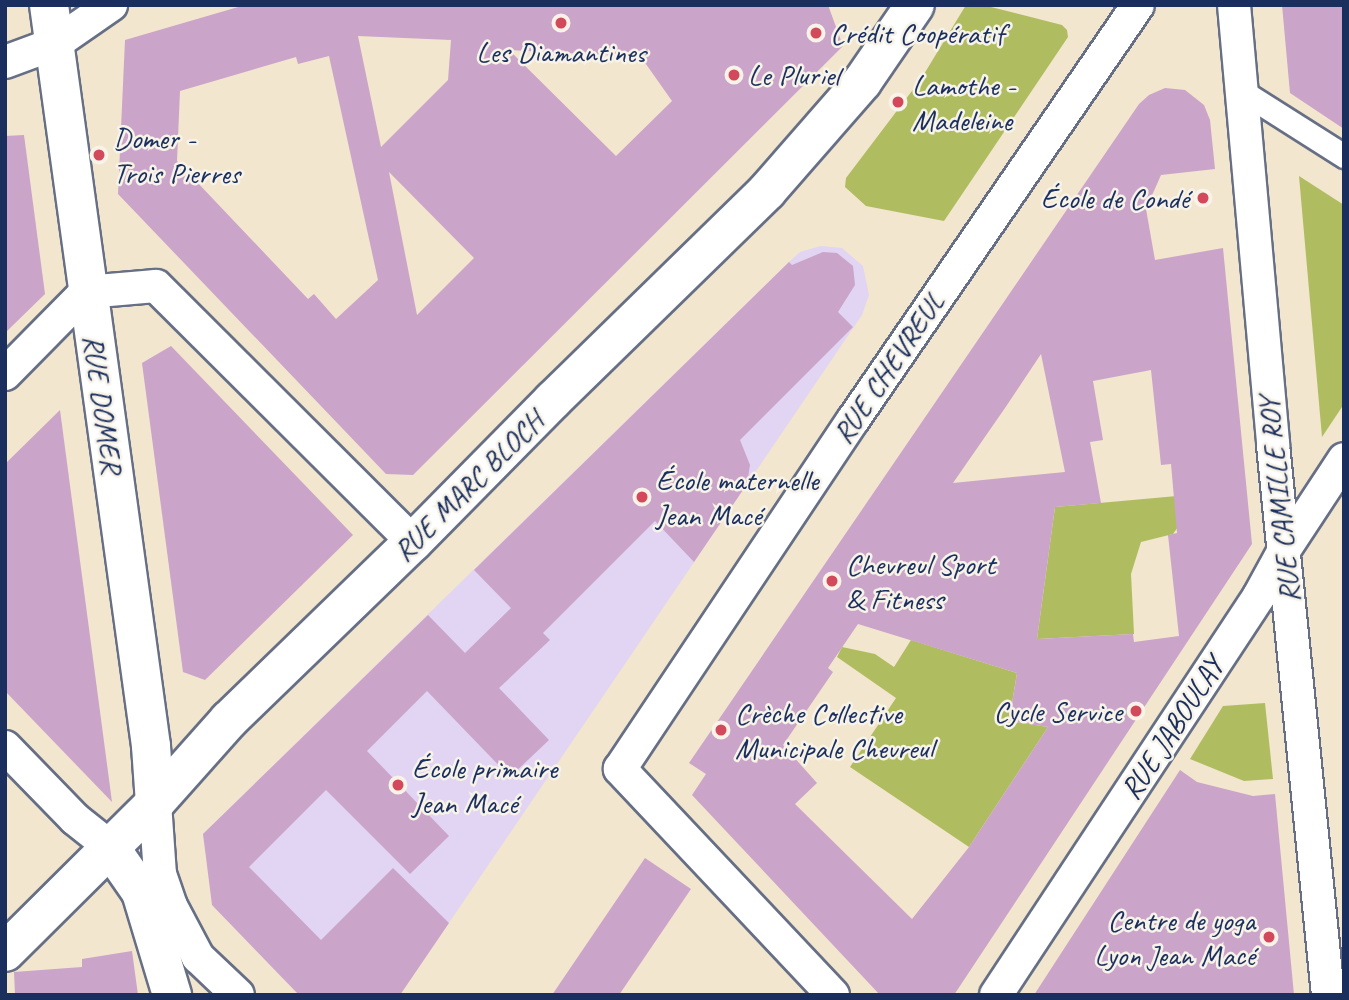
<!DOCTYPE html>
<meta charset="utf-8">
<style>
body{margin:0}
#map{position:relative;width:1349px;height:1000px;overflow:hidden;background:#f2e6ce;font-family:Caveat,sans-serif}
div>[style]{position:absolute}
.built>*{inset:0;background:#e2d4f3}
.green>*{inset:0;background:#afbd60}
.building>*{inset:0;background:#cba4c9}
.roads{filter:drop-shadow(2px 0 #666f85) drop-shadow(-2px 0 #666f85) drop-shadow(0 2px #666f85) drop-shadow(0 -2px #666f85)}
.pedestrian>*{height:23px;margin:-11.5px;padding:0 11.5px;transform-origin:11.5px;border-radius:11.5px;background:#fff}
.minor>*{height:32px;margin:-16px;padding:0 16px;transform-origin:16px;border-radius:16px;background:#fff}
.tertiary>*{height:38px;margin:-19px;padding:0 19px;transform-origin:19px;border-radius:19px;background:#fff}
.primary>*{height:38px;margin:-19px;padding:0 19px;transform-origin:19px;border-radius:19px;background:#fff}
.dots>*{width:19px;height:19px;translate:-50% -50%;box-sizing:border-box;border:4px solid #f7f3e8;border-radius:50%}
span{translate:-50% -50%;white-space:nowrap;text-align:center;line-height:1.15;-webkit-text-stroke:5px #f7f3e8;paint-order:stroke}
.poi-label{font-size:30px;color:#1b2f5e}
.left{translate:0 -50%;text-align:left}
.right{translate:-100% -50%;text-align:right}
.street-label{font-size:30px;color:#1b2f5e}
.frame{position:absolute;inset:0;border:7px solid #1b2f5e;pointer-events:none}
</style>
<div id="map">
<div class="built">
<i style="clip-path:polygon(821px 246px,842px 248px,863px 266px,869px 295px,862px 315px,400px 995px,299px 995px,214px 907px,203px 834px,789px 262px,800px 252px)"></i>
</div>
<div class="green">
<i style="clip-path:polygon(966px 5px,983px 5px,1062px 25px,1067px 30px,1068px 37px,944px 221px,866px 206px,845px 187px,846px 178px,921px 79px)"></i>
<i style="clip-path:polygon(1299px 176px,1344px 205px,1344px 404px,1322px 437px)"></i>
<i style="clip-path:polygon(1177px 496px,1180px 524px,1173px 534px,1141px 542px,1131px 574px,1134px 634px,1037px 639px,1055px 507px)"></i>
<i style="clip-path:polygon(911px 640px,1017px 673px,1009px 721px,1048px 727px,969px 847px,850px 767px,896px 698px,837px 657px,842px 647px,875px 654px,894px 667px)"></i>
<i style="clip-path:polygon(1265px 703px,1273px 779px,1244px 781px,1190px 759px,1223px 706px)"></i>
</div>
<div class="building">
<i style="clip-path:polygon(evenodd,245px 5px,828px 5px,843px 46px,413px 475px,386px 474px,118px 194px,125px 40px,245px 5px,358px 36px,451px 40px,448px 80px,381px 147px,358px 36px,245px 5px,509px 50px,641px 57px,672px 101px,616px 156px,509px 50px,245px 5px,329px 56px,378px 280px,336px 319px,314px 294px,308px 299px,177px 161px,180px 91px,296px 57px,298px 64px,329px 56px,245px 5px,389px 172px,474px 258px,417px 315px,389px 172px)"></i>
<i style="clip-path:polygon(1282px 5px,1344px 5px,1344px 129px,1290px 93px)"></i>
<i style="clip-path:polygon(evenodd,1165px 88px,1185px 90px,1204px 105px,1210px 120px,1215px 169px,1161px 175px,1146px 209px,1155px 260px,1223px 248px,1252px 544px,954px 995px,880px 995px,692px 795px,706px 774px,689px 763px,1139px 104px,1149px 95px,1165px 88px,1041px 354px,1065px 472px,953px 483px,1005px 408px,1041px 354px,1165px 88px,1151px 370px,1161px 465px,1171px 464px,1177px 533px,1168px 535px,1179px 636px,1134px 642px,1133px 634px,1037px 639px,1055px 507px,1101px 503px,1090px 442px,1103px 440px,1093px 381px,1151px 370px,1165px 88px,858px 624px,1017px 673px,1009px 721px,1048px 727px,969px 847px,912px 919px,795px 804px,817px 783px,783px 745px,833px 672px,828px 668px,858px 624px)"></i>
<i style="clip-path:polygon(24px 135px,45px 294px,5px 333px,5px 136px)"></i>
<i style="clip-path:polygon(823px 252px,837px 253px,853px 266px,855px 285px,838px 312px,853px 327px,740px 440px,750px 465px,747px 484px,694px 562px,655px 521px,543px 633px,550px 640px,499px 688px,549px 740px,510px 777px,427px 691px,367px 751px,449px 836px,410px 874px,326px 790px,249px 867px,321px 940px,393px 868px,449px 923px,400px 995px,299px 995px,212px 905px,203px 834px,428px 615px,465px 653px,511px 608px,474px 570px,789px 262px,792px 265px)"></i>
<i style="clip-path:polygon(171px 346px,353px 535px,205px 680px,183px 672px,142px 363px)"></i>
<i style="clip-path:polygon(60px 410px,112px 802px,5px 691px,5px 464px)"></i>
<i style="clip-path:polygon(1180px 770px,1197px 782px,1253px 796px,1275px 794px,1294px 995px,1034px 995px)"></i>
<i style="clip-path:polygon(645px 858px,691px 889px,619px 995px,552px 995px)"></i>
<i style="clip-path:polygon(132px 951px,138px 995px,15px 995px,14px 972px,82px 967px,82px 959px)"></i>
</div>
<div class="roads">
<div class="pedestrian">
<i style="left:1240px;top:90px;width:123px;rotate:32.4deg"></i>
</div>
<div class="minor">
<i style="left:1234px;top:5px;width:442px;rotate:84.9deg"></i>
<i style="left:1273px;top:445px;width:553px;rotate:84.29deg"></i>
<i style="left:5px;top:62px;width:54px;rotate:-20.4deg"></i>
<i style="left:56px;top:43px;width:67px;rotate:-34.6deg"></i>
<i style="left:5px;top:374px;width:115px;rotate:-45.4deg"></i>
<i style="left:86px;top:292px;width:70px;rotate:-4.9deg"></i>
<i style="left:156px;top:286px;width:363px;rotate:44.9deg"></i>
<i style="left:5px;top:747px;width:100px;rotate:45.8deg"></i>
<i style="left:75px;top:819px;width:43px;rotate:38.5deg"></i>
<i style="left:155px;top:803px;width:71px;rotate:86deg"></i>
<i style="left:160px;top:874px;width:34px;rotate:71deg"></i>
<i style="left:171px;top:906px;width:58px;rotate:62.1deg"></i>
<i style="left:198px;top:957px;width:55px;rotate:43.5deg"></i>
<i style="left:833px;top:995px;width:311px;rotate:-133.3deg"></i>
<i style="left:620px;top:769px;width:420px;rotate:-56.3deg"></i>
<i style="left:853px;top:420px;width:503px;rotate:-55.52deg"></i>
<i style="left:996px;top:995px;width:478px;rotate:-56.6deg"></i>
<i style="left:1259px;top:596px;width:50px;rotate:-61.4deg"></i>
<i style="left:1283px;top:552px;width:111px;rotate:-56.7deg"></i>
</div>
<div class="tertiary">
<i style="left:49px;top:5px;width:748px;rotate:82.16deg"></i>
<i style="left:151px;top:746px;width:57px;rotate:86deg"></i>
<i style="left:109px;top:846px;width:56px;rotate:55.2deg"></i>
<i style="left:141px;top:892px;width:108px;rotate:73.2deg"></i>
</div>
<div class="primary">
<i style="left:5px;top:952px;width:211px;rotate:-44.8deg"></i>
<i style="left:155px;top:803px;width:111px;rotate:-48.3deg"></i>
<i style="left:229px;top:720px;width:256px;rotate:-44.1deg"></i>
<i style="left:413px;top:542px;width:199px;rotate:-45.4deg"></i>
<i style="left:553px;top:400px;width:299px;rotate:-44.3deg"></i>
<i style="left:767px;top:191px;width:145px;rotate:-48.9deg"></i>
<i style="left:862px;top:82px;width:93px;rotate:-55.5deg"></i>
</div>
</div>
<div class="dots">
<i style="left:561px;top:23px;background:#d1495b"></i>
<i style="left:816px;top:33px;background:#d1495b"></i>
<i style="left:734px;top:75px;background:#d1495b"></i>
<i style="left:898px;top:102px;background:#d1495b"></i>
<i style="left:99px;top:155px;background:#d1495b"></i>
<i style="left:1203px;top:198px;background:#d1495b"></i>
<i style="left:642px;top:497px;background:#d1495b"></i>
<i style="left:832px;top:581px;background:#d1495b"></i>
<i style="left:1136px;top:711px;background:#d1495b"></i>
<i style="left:721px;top:730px;background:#d1495b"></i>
<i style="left:398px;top:785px;background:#d1495b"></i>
<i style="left:1269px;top:937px;background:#d1495b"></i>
</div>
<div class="poi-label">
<span class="left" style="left:830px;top:33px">Crédit Coopératif</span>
<span style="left:561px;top:52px">Les Diamantines</span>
<span class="left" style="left:748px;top:75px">Le Pluriel</span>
<span class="left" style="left:912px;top:102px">Lamothe -<br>Madeleine</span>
<span class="left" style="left:113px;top:155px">Domer -<br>Trois Pierres</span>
<span class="right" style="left:1189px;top:198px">École de Condé</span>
<span class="left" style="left:656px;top:497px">École maternelle<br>Jean Macé</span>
<span class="left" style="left:846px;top:581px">Chevreul Sport<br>&amp; Fitness</span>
<span class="right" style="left:1122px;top:711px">Cycle Service</span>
<span class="left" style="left:735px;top:730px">Crèche Collective<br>Municipale Chevreul</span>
<span class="left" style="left:412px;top:785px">École primaire<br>Jean Macé</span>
<span class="right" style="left:1255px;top:937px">Centre de yoga<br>Lyon Jean Macé</span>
</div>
<div class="street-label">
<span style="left:888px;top:368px;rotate:-56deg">RUE CHEVREUL</span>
<span style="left:103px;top:404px;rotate:82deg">RUE DOMER</span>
<span style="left:468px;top:486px;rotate:-45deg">RUE MARC BLOCH</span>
<span style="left:1279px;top:500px;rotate:-96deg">RUE CAMILLE ROY</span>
<span style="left:1172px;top:728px;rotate:-57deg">RUE JABOULAY</span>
</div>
<div class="frame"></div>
</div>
